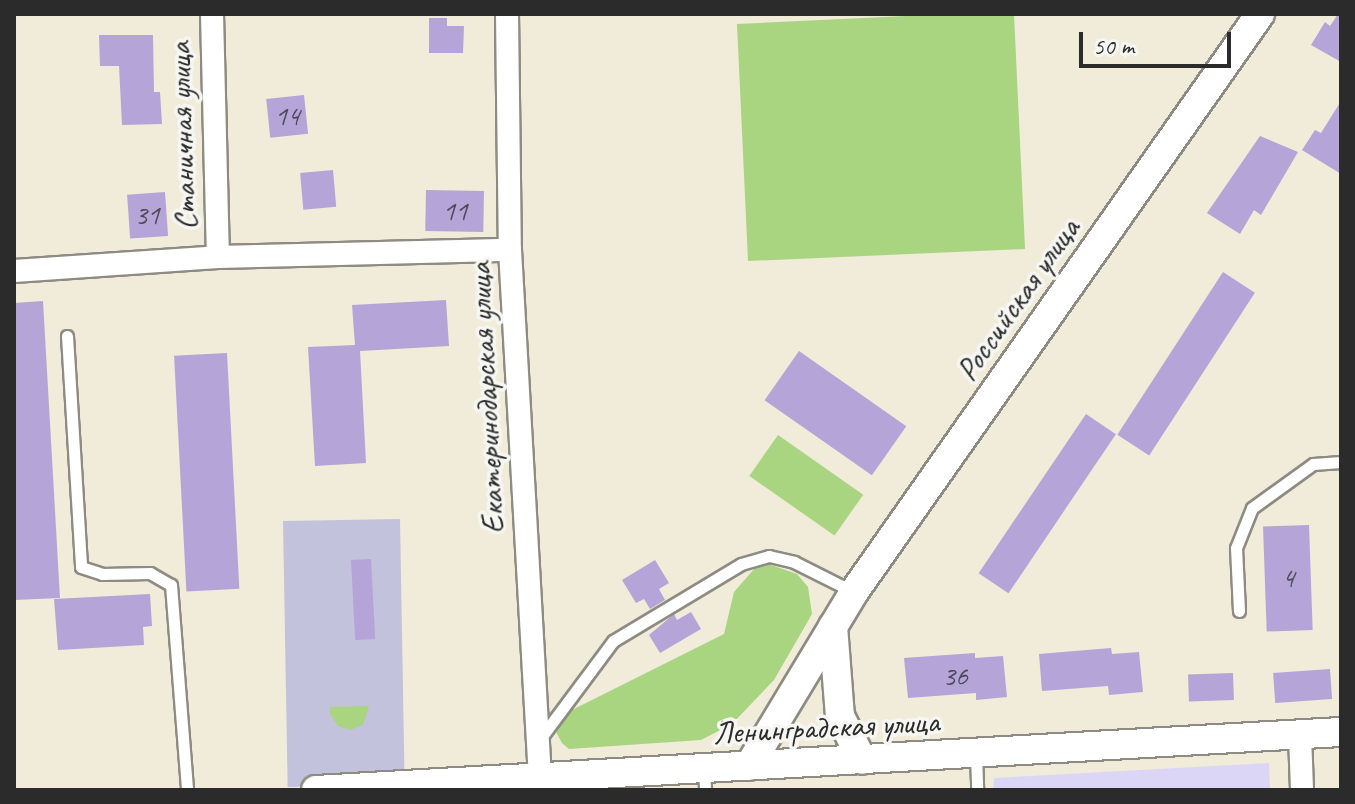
<!DOCTYPE html>
<meta charset="utf-8">
<style>
body{margin:0}
#map{position:relative;width:1355px;height:804px;overflow:hidden;background:#f1ebd9;font-family:Caveat,sans-serif}
div>[style]{position:absolute}
.built>*{inset:0;background:#dcd6f6}
.industrial>*{inset:0;background:#c2c2dc;transform-origin:0 0}
.green>*{inset:0;background:#a9d480;transform-origin:0 0}
.building>*{inset:0;background:#b5a4d7;transform-origin:0 0}
.roads{filter:drop-shadow(2px 0 #8e8b82) drop-shadow(-2px 0 #8e8b82) drop-shadow(0 2px #8e8b82) drop-shadow(0 -2px #8e8b82)}
.service>*{height:11px;margin:-5.5px;padding:0 5.5px;transform-origin:5.5px;border-radius:5.5px;background:#fff}
.minor>*{height:22px;margin:-11px;padding:0 11px;transform-origin:11px;border-radius:11px;background:#fff}
.tertiary>*{height:28px;margin:-14px;padding:0 14px;transform-origin:14px;border-radius:14px;background:#fff}
span{translate:-50% -50%;white-space:nowrap;text-align:center;line-height:1.15;-webkit-text-stroke:7px #f6f6f2;paint-order:stroke}
.number-label{font-size:28px;color:#4e4956}
.number-label span{-webkit-text-stroke-width:0}
.street-label{font-size:32px;color:#2b2b2b}
.frame{position:absolute;inset:0;border:16px solid #2b2b2b;pointer-events:none}
.scale{position:absolute;left:1079px;top:32px;width:152px;height:36px;box-sizing:border-box;border:4px solid #2b2b2b;border-top:0;padding-left:10px;font-size:24px;line-height:28px;white-space:nowrap;color:#2b2b2b;-webkit-text-stroke:6px #f6f6f2;paint-order:stroke}
</style>
<div id="map">
<div class="built">
<i style="clip-path:polygon(1269px 763px,1270px 790px,993px 790px,994px 778px)"></i>
</div>
<div class="industrial">
<i style="left:400px;top:519px;width:266px;height:117px;rotate:89deg"></i>
</div>
<div class="green">
<i style="clip-path:polygon(949px 14px,1014px 14px,1025px 249px,748px 261px,737px 24px)"></i>
<i style="left:778px;top:435px;width:104px;height:50px;rotate:35deg"></i>
<i style="clip-path:polygon(768px 564px,797px 574px,808px 587px,812px 614px,774px 680px,732px 724px,701px 740px,569px 749px,562px 743px,556px 732px,566px 713px,724px 634px,734px 592px,755px 568px)"></i>
<i style="clip-path:polygon(369px 706px,363px 725px,350px 730px,338px 726px,330px 714px,330px 707px)"></i>
</div>
<div class="building">
<i style="clip-path:polygon(1338px 14px,1341px 14px,1341px 62px,1311px 45px,1325px 22px,1330px 26px)"></i>
<i style="clip-path:polygon(429px 18px,447px 18px,447px 26px,464px 26px,463px 53px,429px 53px)"></i>
<i style="clip-path:polygon(99px 35px,153px 35px,154px 92px,160px 92px,162px 124px,122px 125px,119px 66px,100px 66px)"></i>
<i style="left:304px;top:95px;width:39px;height:38px;rotate:84deg"></i>
<i style="clip-path:polygon(1341px 101px,1341px 174px,1302px 150px,1315px 130px,1321px 133px)"></i>
<i style="clip-path:polygon(1260px 136px,1298px 152px,1261px 215px,1254px 210px,1240px 234px,1207px 213px)"></i>
<i style="left:333px;top:170px;width:37px;height:33px;rotate:85deg"></i>
<i style="left:426px;top:190px;width:58px;height:41px;rotate:1deg"></i>
<i style="left:165px;top:192px;width:44px;height:38px;rotate:86deg"></i>
<i style="left:1223px;top:272px;width:38px;height:194px;rotate:33deg"></i>
<i style="clip-path:polygon(446px 300px,449px 346px,360px 351px,366px 463px,315px 466px,308px 347px,355px 345px,352px 305px)"></i>
<i style="clip-path:polygon(43px 301px,60px 598px,14px 600px,14px 303px)"></i>
<i style="left:799px;top:351px;width:131px;height:60px;rotate:35deg"></i>
<i style="left:227px;top:353px;width:236px;height:53px;rotate:87deg"></i>
<i style="left:1086px;top:414px;width:36px;height:192px;rotate:34deg"></i>
<i style="left:1309px;top:525px;width:105px;height:46px;rotate:88deg"></i>
<i style="left:371px;top:559px;width:80px;height:20px;rotate:87deg"></i>
<i style="clip-path:polygon(655px 560px,669px 583px,659px 589px,665px 600px,650px 609px,644px 599px,636px 603px,622px 580px)"></i>
<i style="clip-path:polygon(150px 594px,152px 626px,143px 627px,144px 645px,58px 650px,54px 599px)"></i>
<i style="clip-path:polygon(691px 612px,701px 629px,660px 653px,649px 635px,674px 614px,677px 620px)"></i>
<i style="clip-path:polygon(1111px 648px,1112px 654px,1139px 652px,1143px 692px,1109px 695px,1108px 686px,1042px 691px,1039px 654px)"></i>
<i style="clip-path:polygon(975px 653px,975px 658px,1003px 656px,1007px 697px,976px 700px,976px 693px,908px 698px,904px 658px)"></i>
<i style="left:1330px;top:669px;width:30px;height:57px;rotate:86deg"></i>
<i style="left:1233px;top:673px;width:27px;height:45px;rotate:88deg"></i>
</div>
<div class="roads">
<div class="service">
<i style="left:67px;top:336px;width:231px;rotate:86.5deg"></i>
<i style="left:81px;top:567px;width:22px;rotate:18deg"></i>
<i style="left:102px;top:574px;width:48px;rotate:-1.2deg"></i>
<i style="left:150px;top:573px;width:24px;rotate:30deg"></i>
<i style="left:171px;top:585px;width:206px;rotate:85.5deg"></i>
<i style="left:1239px;top:611px;width:63px;rotate:-92.7deg"></i>
<i style="left:1236px;top:548px;width:43px;rotate:-68.2deg"></i>
<i style="left:1252px;top:508px;width:75px;rotate:-35.8deg"></i>
<i style="left:1313px;top:464px;width:28px;rotate:-4deg"></i>
<i style="left:540px;top:739px;width:122px;rotate:-53.3deg"></i>
<i style="left:613px;top:641px;width:149px;rotate:-31deg"></i>
<i style="left:741px;top:564px;width:29px;rotate:-16deg"></i>
<i style="left:769px;top:556px;width:26px;rotate:13deg"></i>
<i style="left:794px;top:562px;width:65px;rotate:26.6deg"></i>
<i style="left:976px;top:754px;width:36px;rotate:88deg"></i>
<i style="left:704px;top:769px;width:21px;rotate:87deg"></i>
</div>
<div class="minor">
<i style="left:212px;top:14px;width:243px;rotate:88.6deg"></i>
<i style="left:507px;top:14px;width:236px;rotate:89.3deg"></i>
<i style="left:510px;top:250px;width:529px;rotate:86.75deg"></i>
<i style="left:14px;top:271px;width:204px;rotate:-3.9deg"></i>
<i style="left:218px;top:257px;width:292px;rotate:-1.4deg"></i>
<i style="left:1300px;top:735px;width:55px;rotate:87.9deg"></i>
</div>
<div class="tertiary">
<i style="left:833px;top:626px;width:90px;rotate:85.6deg"></i>
<i style="left:840px;top:716px;width:49px;rotate:63.4deg"></i>
<i style="left:749px;top:766px;width:203px;rotate:-58.9deg"></i>
<i style="left:854px;top:592px;width:706px;rotate:-54.91deg"></i>
<i style="left:316px;top:790px;width:1027px;rotate:-3.24deg"></i>
</div>
</div>
<div class="number-label">
<span style="left:287px;top:116px">14</span>
<span style="left:455px;top:211px">11</span>
<span style="left:147px;top:215px">31</span>
<span style="left:1288px;top:578px">4</span>
<span style="left:955px;top:676px">36</span>
</div>
<div class="street-label">
<span style="left:183px;top:136px;rotate:-92deg">Станичная улица</span>
<span style="left:1018px;top:300px;rotate:-55deg">Российская улица</span>
<span style="left:487px;top:398px;rotate:-93deg">Екатеринодарская улица</span>
<span style="left:826px;top:728px;rotate:-3deg">Ленинградская улица</span>
</div>
<div class="frame"></div>
<div class="scale">50 m</div>
</div>
